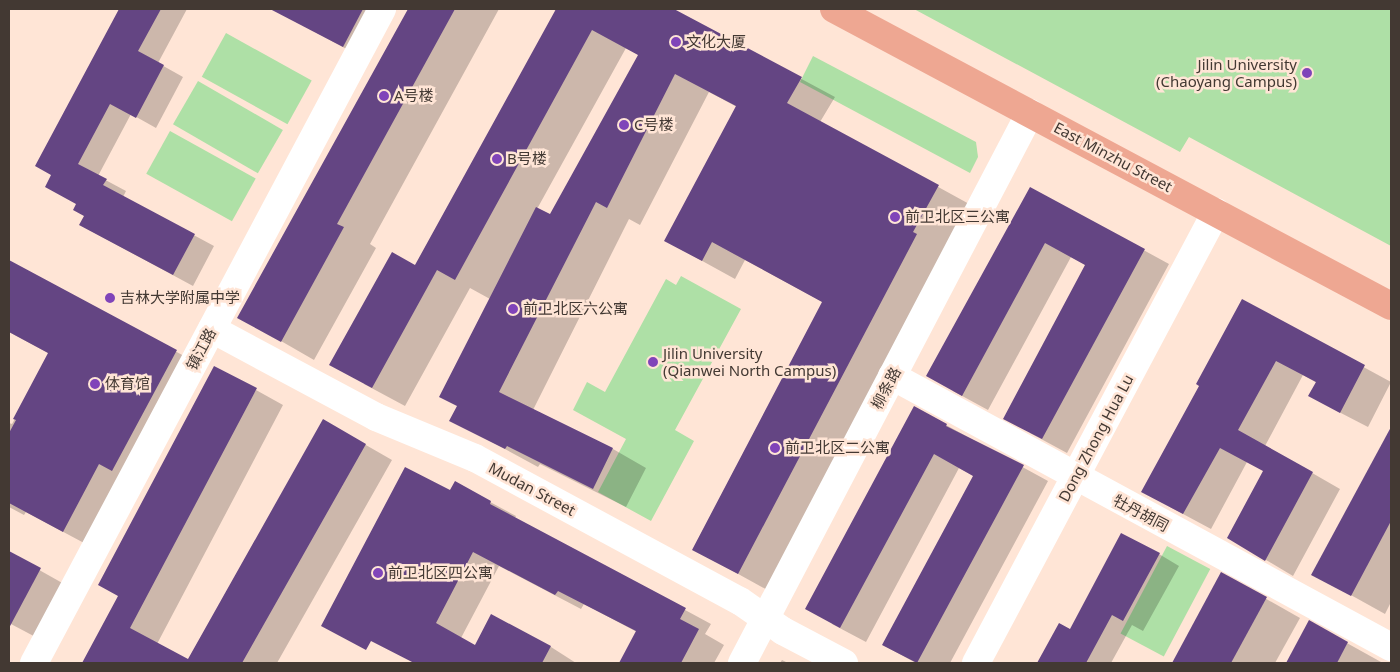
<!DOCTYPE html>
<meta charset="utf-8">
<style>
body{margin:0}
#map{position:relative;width:1400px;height:672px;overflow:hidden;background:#ffe5d6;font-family:"Noto Sans","Noto Sans SC",sans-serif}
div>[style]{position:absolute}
.green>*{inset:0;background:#aee0a6;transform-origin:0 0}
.shadow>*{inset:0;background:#0003}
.building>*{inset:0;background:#644583}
.minor>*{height:28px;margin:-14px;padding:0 14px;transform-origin:14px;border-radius:14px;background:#fff}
.major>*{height:28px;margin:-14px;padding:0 14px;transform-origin:14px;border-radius:14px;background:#eea792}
.dots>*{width:14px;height:14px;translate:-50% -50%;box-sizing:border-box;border:2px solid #ffe5d6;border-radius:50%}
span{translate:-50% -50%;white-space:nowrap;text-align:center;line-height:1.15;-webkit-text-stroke:5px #ffe5d6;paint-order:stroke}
.poi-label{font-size:15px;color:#433933}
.left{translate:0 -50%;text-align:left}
.right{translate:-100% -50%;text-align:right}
.street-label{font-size:15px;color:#433933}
.frame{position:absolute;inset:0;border:10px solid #433933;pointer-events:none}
</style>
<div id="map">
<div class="green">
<i style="clip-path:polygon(914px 9px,1391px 9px,1391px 246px,1189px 137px,1180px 152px)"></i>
<i style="left:226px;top:33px;width:98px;height:50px;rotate:29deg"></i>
<i style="clip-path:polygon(813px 56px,976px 142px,978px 157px,970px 173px,800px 82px)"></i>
<i style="left:198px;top:81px;width:98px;height:50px;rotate:30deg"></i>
<i style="left:170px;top:131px;width:98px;height:49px;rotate:29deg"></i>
<i style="clip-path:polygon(681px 276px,741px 309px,675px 430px,694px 441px,651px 521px,598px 492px,626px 439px,573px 410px,587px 382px,605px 392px,666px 279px,676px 285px)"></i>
<i style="left:1167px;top:546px;width:49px;height:99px;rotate:28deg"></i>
</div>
<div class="shadow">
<i style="clip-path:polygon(121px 9px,187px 9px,158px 63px,183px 77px,156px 128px,131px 114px,98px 176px,126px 191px,123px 197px,214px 246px,193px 286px,80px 225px,85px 216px,77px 204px,52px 175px,37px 166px)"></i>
<i style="clip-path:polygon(299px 9px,389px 9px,363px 58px,293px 20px)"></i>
<i style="clip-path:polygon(409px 9px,499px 9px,370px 244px,376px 248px,314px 360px,239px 317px)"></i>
<i style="clip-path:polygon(evenodd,552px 9px,671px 9px,835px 97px,820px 122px,971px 205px,771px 592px,693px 549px,823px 302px,745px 260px,735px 279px,666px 241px,737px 107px,709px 92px,640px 225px,629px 219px,533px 410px,613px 449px,646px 468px,626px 507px,540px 464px,538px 467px,451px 420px,458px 406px,490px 299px,470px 288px,405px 406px,364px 384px,415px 266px,556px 11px,552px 9px,626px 48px,639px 55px,550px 216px,537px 209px,626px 48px)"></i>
<i style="clip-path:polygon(1030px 188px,1169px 264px,1067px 453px,1030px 433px,1086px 265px,1071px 257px,988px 410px,953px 391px)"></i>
<i style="clip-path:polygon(9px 261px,197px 363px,84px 543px,26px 512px,24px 515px,9px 507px,9px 423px,12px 424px,50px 354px,9px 332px)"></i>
<i style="clip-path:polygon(1242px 301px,1391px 382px,1368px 427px,1337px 411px,1317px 383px,1303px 375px,1265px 446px,1340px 489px,1293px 576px,1229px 538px,1265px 471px,1247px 462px,1211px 529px,1170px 507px,1200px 385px)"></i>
<i style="clip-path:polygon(256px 390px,283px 405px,157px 644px,188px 660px,324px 421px,392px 460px,277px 663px,83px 663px,119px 596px)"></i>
<i style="clip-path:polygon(915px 408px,1048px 481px,950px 663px,916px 663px,883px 645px,974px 476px,959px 468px,866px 642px,832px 624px)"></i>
<i style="clip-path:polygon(1391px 429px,1391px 602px,1385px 614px,1313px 574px)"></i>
<i style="clip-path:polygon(455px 483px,516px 516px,515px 518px,711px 624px,705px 634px,724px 645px,714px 663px,620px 663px,637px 632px,584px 604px,581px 609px,499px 566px,461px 638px,475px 646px,491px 616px,551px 647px,576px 663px,422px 663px,354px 626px)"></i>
<i style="clip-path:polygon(9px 553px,73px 589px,45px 642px,9px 623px)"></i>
<i style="clip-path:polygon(1159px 554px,1179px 566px,1143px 631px,1132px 625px,1111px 663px,1039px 663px,1060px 624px,1071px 630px)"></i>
<i style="clip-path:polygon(1222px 574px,1300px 618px,1275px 663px,1174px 663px)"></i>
<i style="clip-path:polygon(1309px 622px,1381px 662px,1380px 663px,1287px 663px)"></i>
<i style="clip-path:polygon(782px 660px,788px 663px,780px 663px)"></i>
</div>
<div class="building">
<i style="clip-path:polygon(119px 9px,161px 9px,138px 51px,164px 65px,136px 118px,110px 104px,78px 164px,107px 179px,103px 185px,195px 234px,173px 275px,79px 225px,84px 216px,73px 210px,76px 204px,45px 187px,51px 175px,35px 166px)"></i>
<i style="clip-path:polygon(270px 9px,363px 9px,343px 47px)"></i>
<i style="clip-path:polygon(408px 9px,455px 9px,337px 224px,344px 227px,281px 342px,237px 318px)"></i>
<i style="clip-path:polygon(556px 9px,674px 9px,802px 77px,787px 103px,939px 185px,913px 232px,917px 234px,738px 574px,692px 550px,822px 302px,712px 242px,702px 261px,664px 241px,736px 106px,675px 74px,607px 208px,596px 202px,499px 392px,613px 448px,593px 489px,507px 446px,505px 449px,449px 421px,457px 406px,439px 397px,536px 207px,550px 214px,638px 55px,592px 30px,455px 280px,437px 270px,372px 388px,329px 365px,392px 252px,415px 265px)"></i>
<i style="clip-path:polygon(1030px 187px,1145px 249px,1042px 439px,1003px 419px,1085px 265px,1045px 243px,962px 396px,926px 376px)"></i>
<i style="clip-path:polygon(9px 260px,177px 350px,112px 471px,99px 464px,63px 532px,9px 503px,9px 433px,16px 420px,13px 419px,48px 353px,9px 332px)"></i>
<i style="clip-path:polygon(1242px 299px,1365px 365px,1340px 413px,1308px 396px,1316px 382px,1276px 361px,1238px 430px,1313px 472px,1265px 561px,1227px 538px,1263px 471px,1220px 448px,1183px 514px,1141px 492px,1199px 386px,1196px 384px)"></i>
<i style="clip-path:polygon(214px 366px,257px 388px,130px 628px,188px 659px,323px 419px,366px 444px,242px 663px,82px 663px,118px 596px,98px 585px)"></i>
<i style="clip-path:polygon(914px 406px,947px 424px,946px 426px,1024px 465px,917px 663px,882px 645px,973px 476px,934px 454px,840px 628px,805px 609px)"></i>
<i style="clip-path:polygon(1391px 427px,1391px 521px,1351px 596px,1311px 575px)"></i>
<i style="clip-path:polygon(405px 467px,450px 490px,455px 481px,491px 501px,490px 504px,686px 608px,680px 619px,699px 629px,681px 663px,619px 663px,636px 631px,558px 591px,555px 595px,473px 552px,436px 623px,475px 645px,491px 614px,551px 646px,542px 663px,414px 663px,371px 641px,366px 650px,321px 626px)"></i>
<i style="clip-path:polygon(1121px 533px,1160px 553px,1123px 621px,1112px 615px,1086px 663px,1037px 663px,1059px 623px,1070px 629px)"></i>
<i style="clip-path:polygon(9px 551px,41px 568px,9px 628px)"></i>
<i style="clip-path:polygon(1221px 572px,1267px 597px,1231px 663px,1172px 663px)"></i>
<i style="clip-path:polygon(1309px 620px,1348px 642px,1337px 663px,1286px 663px)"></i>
</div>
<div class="minor">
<i style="left:212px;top:329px;width:186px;rotate:28.2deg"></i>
<i style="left:376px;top:417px;width:107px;rotate:22.5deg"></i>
<i style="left:475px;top:458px;width:301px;rotate:28.4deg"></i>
<i style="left:740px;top:601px;width:52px;rotate:34.9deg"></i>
<i style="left:783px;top:631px;width:69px;rotate:27.7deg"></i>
<i style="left:892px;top:376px;width:568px;rotate:28.51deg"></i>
<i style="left:34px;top:663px;width:741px;rotate:-61.98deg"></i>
<i style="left:742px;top:663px;width:621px;rotate:-62.36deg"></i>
<i style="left:976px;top:663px;width:511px;rotate:-61.98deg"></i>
</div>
<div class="major">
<i style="left:834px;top:9px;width:631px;rotate:28.07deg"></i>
</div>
<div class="dots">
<i style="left:676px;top:42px;background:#8044b9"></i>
<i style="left:1307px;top:73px;background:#8044b9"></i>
<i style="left:384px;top:96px;background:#8044b9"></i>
<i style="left:624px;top:125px;background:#8044b9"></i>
<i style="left:497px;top:159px;background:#8044b9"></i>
<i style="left:895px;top:217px;background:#8044b9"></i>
<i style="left:110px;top:298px;background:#8044b9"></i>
<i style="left:513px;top:309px;background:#8044b9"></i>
<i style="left:653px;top:362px;background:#8044b9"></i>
<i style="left:95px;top:384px;background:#8044b9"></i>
<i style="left:775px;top:448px;background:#8044b9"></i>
<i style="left:378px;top:573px;background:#8044b9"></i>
</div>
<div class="poi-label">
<span class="left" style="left:686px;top:42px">文化大厦</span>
<span class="right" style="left:1297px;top:73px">Jilin University<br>(Chaoyang Campus)</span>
<span class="left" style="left:394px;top:96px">A号楼</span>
<span class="left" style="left:634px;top:125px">C号楼</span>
<span class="left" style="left:507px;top:159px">B号楼</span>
<span class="left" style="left:905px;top:217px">前卫北区三公寓</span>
<span class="left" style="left:120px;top:298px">吉林大学附属中学</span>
<span class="left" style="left:523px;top:309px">前卫北区六公寓</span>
<span class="left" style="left:663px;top:362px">Jilin University<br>(Qianwei North Campus)</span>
<span class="left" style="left:105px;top:384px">体育馆</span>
<span class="left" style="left:785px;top:448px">前卫北区二公寓</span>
<span class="left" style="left:388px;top:573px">前卫北区四公寓</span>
</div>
<div class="street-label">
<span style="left:1113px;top:157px;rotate:28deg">East Minzhu Street</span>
<span style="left:201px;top:349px;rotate:-62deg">镇江路</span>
<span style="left:886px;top:388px;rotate:-62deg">柳条路</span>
<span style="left:1096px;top:438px;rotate:-62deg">Dong Zhong Hua Lu</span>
<span style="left:532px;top:489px;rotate:28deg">Mudan Street</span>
<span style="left:1141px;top:513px;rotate:28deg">牡丹胡同</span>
</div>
<div class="frame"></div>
</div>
